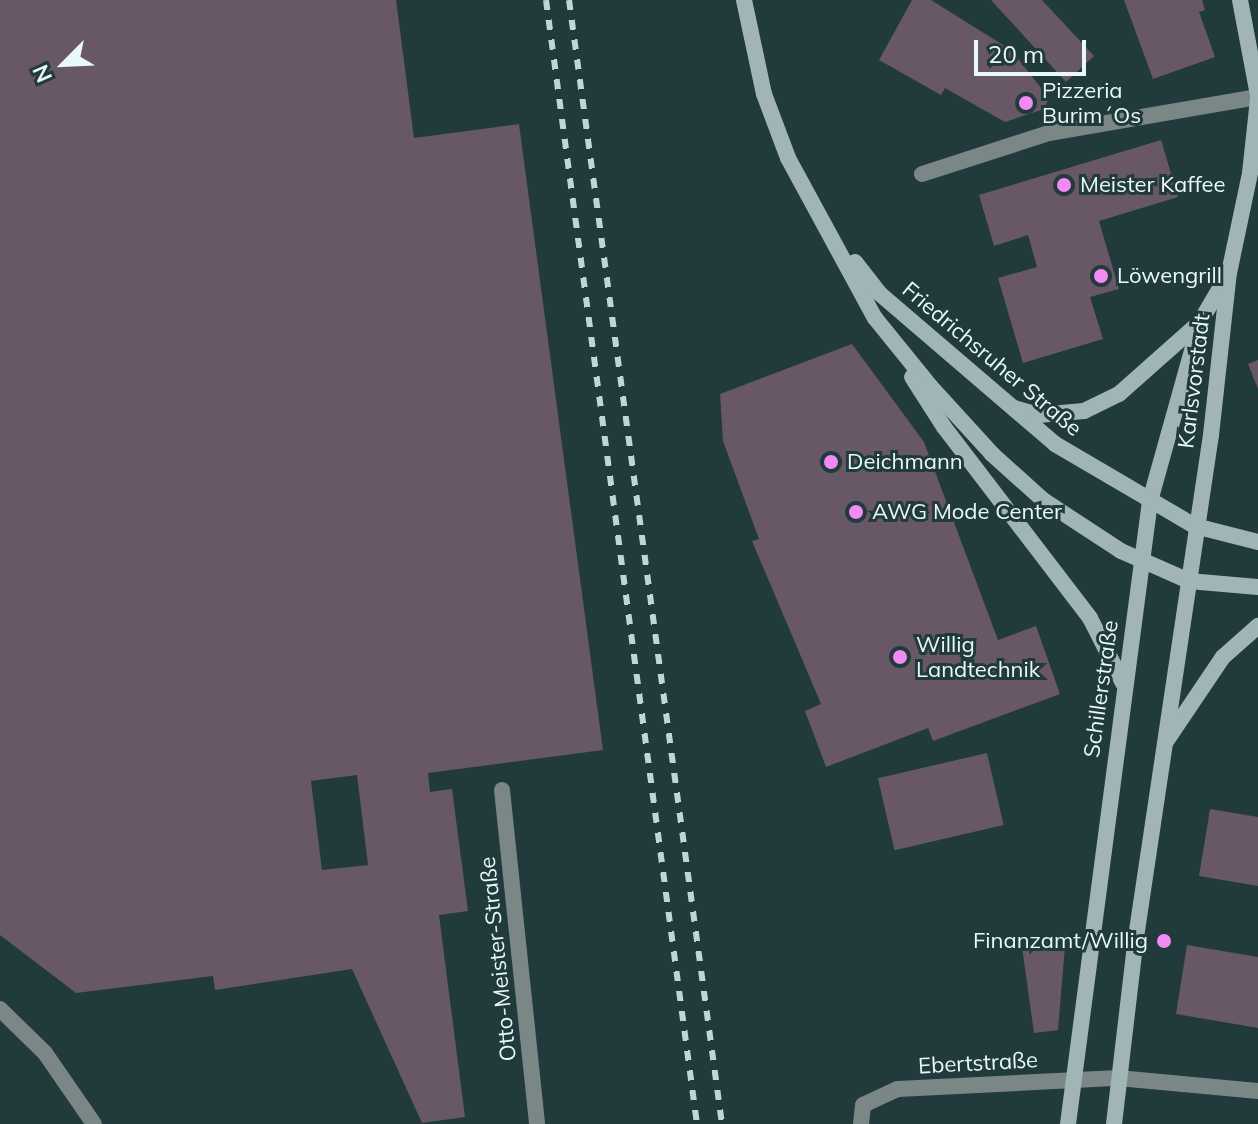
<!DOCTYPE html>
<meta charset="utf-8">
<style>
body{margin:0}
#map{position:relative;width:1258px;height:1124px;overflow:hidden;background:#213a3b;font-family:Mulish,sans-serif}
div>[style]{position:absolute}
.building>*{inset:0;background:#675767;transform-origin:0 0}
.street>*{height:16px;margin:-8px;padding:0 8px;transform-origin:8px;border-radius:8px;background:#7b8787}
.secondary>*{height:16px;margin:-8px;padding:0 8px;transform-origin:8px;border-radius:8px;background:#a2b5b6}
.rail>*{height:6px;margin-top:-3px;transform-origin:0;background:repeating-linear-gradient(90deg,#c3d4d5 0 10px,transparent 0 20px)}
.dots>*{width:22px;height:22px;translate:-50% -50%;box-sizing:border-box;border:4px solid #213a3b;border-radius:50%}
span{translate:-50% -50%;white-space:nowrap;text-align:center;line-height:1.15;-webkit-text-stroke:6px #213a3b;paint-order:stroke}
.poi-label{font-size:22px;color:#e9f8f9}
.left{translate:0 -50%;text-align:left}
.right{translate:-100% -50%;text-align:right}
.street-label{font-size:22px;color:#e9f8f9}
.north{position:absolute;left:24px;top:24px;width:80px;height:80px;-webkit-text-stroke:6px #213a3b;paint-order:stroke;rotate:246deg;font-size:22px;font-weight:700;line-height:32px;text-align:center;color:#e9f8f9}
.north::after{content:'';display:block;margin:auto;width:28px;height:36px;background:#e9f8f9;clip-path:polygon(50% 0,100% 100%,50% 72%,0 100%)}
.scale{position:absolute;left:974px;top:40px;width:112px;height:36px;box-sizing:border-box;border:4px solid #e9f8f9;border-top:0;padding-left:10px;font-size:24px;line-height:28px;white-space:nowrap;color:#e9f8f9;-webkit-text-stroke:6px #213a3b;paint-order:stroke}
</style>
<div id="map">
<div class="building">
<i style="clip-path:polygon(evenodd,0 0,396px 0,414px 138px,519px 124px,603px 750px,428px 773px,430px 792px,452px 789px,468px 911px,439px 915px,465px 1117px,422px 1123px,352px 969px,215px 990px,213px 976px,76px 993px,0 935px,0 0,357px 775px,368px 865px,322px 870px,311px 781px,357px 775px)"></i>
<i style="clip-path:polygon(912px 0,931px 0,1011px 50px,1049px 98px,1044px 109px,1005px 122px,945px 88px,941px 95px,879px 60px)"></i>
<i style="clip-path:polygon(991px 0,1042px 0,1094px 56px,1066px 82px)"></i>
<i style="clip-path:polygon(1124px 0,1202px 0,1205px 10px,1199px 12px,1215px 57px,1153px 79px)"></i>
<i style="clip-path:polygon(1161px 140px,1178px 197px,1099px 221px,1119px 289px,1090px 297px,1103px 339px,1023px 363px,998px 278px,1037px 267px,1028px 235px,994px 246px,979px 195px)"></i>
<i style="clip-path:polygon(852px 344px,924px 442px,998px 640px,1036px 626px,1060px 694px,933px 741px,928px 728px,826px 767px,805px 711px,821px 704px,752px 541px,759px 539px,723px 441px,720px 394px)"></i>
<i style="clip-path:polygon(1258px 360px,1258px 389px,1248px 364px)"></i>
<i style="left:987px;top:753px;width:74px;height:112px;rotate:77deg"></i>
<i style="clip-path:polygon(1210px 809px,1258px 817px,1258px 886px,1199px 876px)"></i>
<i style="clip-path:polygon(1066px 934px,1058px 1030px,1034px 1033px,1021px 940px)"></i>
<i style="clip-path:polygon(1187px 945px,1258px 957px,1258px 1028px,1176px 1014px)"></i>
</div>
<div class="street">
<i style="left:922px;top:174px;width:133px;rotate:-17.9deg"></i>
<i style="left:1049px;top:133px;width:212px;rotate:-9.8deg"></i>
<i style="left:502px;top:790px;width:336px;rotate:84deg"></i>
<i style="left:0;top:1009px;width:63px;rotate:44.4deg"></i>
<i style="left:45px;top:1053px;width:86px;rotate:55.4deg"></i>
<i style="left:861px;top:1124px;width:19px;rotate:-84deg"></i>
<i style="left:863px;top:1105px;width:38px;rotate:-25deg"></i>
<i style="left:898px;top:1089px;width:220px;rotate:-2.9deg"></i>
<i style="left:1118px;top:1078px;width:141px;rotate:5.3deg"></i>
</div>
<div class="secondary">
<i style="left:744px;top:0;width:96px;rotate:78deg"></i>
<i style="left:764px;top:94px;width:68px;rotate:69.4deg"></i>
<i style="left:788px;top:158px;width:182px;rotate:61.5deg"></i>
<i style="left:875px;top:318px;width:87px;rotate:51deg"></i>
<i style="left:930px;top:386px;width:92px;rotate:47.6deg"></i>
<i style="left:992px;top:454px;width:69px;rotate:42deg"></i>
<i style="left:1043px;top:500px;width:93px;rotate:33.2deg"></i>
<i style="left:1121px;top:551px;width:74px;rotate:23.8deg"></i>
<i style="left:1189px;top:581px;width:69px;rotate:5deg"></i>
<i style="left:1240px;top:0;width:97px;rotate:79.3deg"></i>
<i style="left:855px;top:262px;width:39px;rotate:52deg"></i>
<i style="left:879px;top:293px;width:232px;rotate:40.6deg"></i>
<i style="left:1055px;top:444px;width:162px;rotate:30.4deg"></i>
<i style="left:1195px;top:526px;width:65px;rotate:14.3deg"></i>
<i style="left:912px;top:377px;width:59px;rotate:57.4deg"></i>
<i style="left:944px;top:427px;width:240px;rotate:52.6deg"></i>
<i style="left:1090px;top:618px;width:73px;rotate:63.1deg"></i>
<i style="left:1014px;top:408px;width:25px;rotate:16deg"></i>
<i style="left:1038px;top:415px;width:46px;rotate:-5deg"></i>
<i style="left:1084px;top:411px;width:39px;rotate:-26deg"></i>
<i style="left:1119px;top:394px;width:107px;rotate:-41.6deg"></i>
<i style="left:1167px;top:740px;width:100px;rotate:-56deg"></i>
<i style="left:1223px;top:657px;width:47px;rotate:-41.5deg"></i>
<i style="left:1068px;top:1124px;width:628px;rotate:-82.5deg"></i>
<i style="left:1150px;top:501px;width:186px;rotate:-74.4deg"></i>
<i style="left:1200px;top:322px;width:51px;rotate:-59.4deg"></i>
<i style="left:1114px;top:1124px;width:181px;rotate:-83.3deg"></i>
<i style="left:1135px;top:944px;width:515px;rotate:-81.51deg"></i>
<i style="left:1211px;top:435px;width:163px;rotate:-83.7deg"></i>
<i style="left:1229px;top:273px;width:102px;rotate:-78.1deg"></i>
<i style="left:1250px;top:173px;width:74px;rotate:-83.8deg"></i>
</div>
<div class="rail">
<i style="left:546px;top:0;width:1134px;rotate:82.35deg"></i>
<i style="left:569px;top:0;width:1134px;rotate:82.25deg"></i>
</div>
<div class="dots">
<i style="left:1026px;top:103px;background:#f28af3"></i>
<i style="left:1064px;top:185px;background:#f28af3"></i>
<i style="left:1101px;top:276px;background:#f28af3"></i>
<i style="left:831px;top:462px;background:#f28af3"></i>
<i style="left:856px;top:512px;background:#f28af3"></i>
<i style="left:900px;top:657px;background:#f28af3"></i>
<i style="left:1164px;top:941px;background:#f28af3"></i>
</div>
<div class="poi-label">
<span class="left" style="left:1042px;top:103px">Pizzeria<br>Burim´Os</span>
<span class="left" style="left:1080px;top:185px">Meister Kaffee</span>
<span class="left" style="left:1117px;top:276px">Löwengrill</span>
<span class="left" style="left:847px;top:462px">Deichmann</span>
<span class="left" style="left:872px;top:512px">AWG Mode Center</span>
<span class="left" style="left:916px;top:657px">Willig<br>Landtechnik</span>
<span class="right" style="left:1148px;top:941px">Finanzamt/Willig</span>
</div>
<div class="street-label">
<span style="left:992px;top:359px;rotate:40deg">Friedrichsruher Straße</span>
<span style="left:1194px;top:381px;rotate:-83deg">Karlsvorstadt</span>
<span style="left:1101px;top:689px;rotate:-82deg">Schillerstraße</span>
<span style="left:498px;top:959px;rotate:-96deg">Otto-Meister-Straße</span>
<span style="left:978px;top:1063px;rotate:-3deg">Ebertstraße</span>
</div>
<div class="north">N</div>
<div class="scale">20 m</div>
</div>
